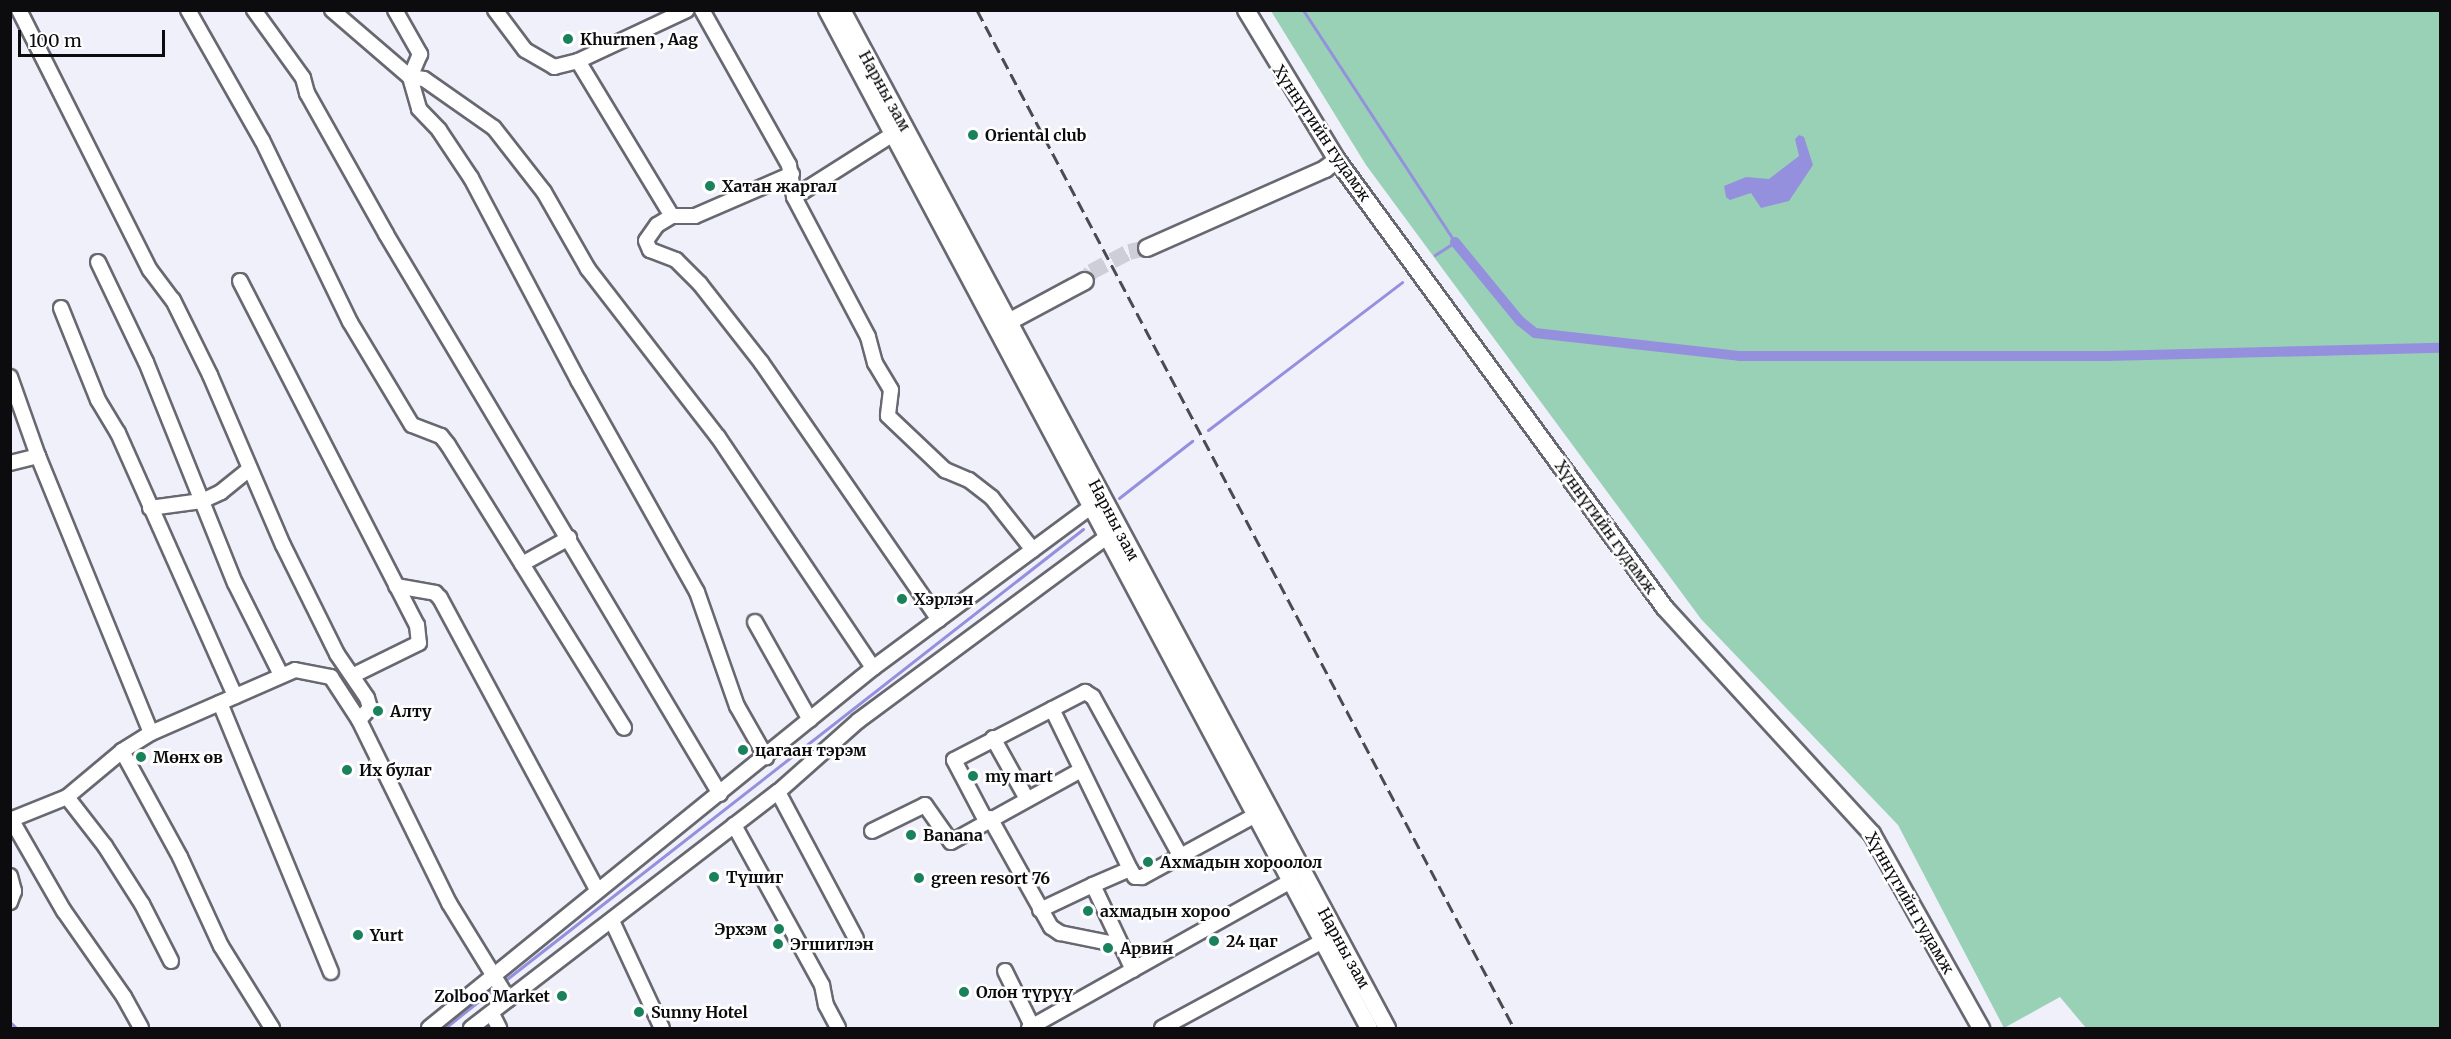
<!DOCTYPE html>
<meta charset="utf-8">
<style>
body{margin:0}
#map{position:relative;width:2451px;height:1039px;overflow:hidden;background:#f0f0fb;font-family:Merriweather,serif}
div>[style]{position:absolute}
.green>*{inset:0;background:#99d1b6}
.water>*{inset:0;background:#9590de}
.stream>*{height:3px;margin:-1.5px;padding:0 1.5px;transform-origin:1.5px;border-radius:1.5px;background:#9590de}
.canal>*{height:10px;margin:-5px;padding:0 5px;transform-origin:5px;border-radius:5px;background:#9590de}
.major-tunnel>*{height:16px;margin-top:-8px;transform-origin:0;background:repeating-linear-gradient(90deg,#ceced8 0 16px,transparent 0 24px)}
.roads{filter:drop-shadow(2px 0 #686871) drop-shadow(-2px 0 #686871) drop-shadow(0 2px #686871) drop-shadow(0 -2px #686871)}
.minor>*{height:14px;margin:-7px;padding:0 7px;transform-origin:7px;border-radius:7px;background:#fff}
.major>*{height:16px;margin:-8px;padding:0 8px;transform-origin:8px;border-radius:8px;background:#fff}
.rail>*{height:3px;margin-top:-1.5px;transform-origin:0;background:repeating-linear-gradient(90deg,#4a4a4f 0 12px,transparent 0 18px)}
.dots>*{width:16px;height:16px;translate:-50% -50%;box-sizing:border-box;border:3px solid #fff;border-radius:50%}
span{translate:-50% -50%;white-space:nowrap;text-align:center;line-height:1.15;-webkit-text-stroke:5px #fff;paint-order:stroke}
.poi-label{font-size:16px;color:#0c0c0f;font-weight:700}
.left{translate:0 -50%;text-align:left}
.right{translate:-100% -50%;text-align:right}
.street-label{font-size:16px;color:#0c0c0f}
.frame{position:absolute;inset:0;border:12px solid #0c0c0f;pointer-events:none}
.scale{position:absolute;left:18px;top:30px;width:147px;height:27px;box-sizing:border-box;border:3px solid #0c0c0f;border-top:0;padding-left:8px;font-size:18px;line-height:21px;white-space:nowrap;color:#0c0c0f;-webkit-text-stroke:4px #fff;paint-order:stroke}
</style>
<div id="map">
<div class="green">
<i style="clip-path:polygon(1271px 11px,2440px 11px,2440px 1028px,2086px 1028px,2060px 997px,2004px 1028px,1898px 825px,1701px 619px,1366px 165px)"></i>
</div>
<div class="water">
<i style="clip-path:polygon(1799px 135px,1804px 137px,1813px 165px,1789px 201px,1761px 208px,1751px 193px,1730px 200px,1726px 197px,1724px 186px,1746px 177px,1769px 179px,1799px 156px,1795px 139px)"></i>
</div>
<div class="stream">
<i style="left:1303px;top:10px;width:277px;rotate:56.8deg"></i>
<i style="left:1455px;top:242px;width:24px;rotate:147deg"></i>
<i style="left:1208px;top:430px;width:244px;rotate:-37.3deg"></i>
<i style="left:1119px;top:498px;width:93px;rotate:-38deg"></i>
<i style="left:503px;top:982px;width:736px;rotate:-37.99deg"></i>
<i style="left:10px;top:1022px;width:8px;rotate:45deg"></i>
<i style="left:445px;top:1028px;width:64px;rotate:-38.7deg"></i>
</div>
<div class="canal">
<i style="left:1455px;top:242px;width:102px;rotate:50.6deg"></i>
<i style="left:1520px;top:321px;width:19px;rotate:39deg"></i>
<i style="left:1535px;top:333px;width:205px;rotate:6.4deg"></i>
<i style="left:1739px;top:356px;width:368px"></i>
<i style="left:2107px;top:356px;width:333px;rotate:-1.4deg"></i>
</div>
<div class="major-tunnel">
<i style="left:1085px;top:281px;width:11px;rotate:-56deg"></i>
<i style="left:1091px;top:272px;width:43px;rotate:-27.8deg"></i>
<i style="left:1129px;top:252px;width:18px;rotate:-13deg"></i>
</div>
<div class="roads">
<div class="minor">
<i style="left:19px;top:10px;width:291px;rotate:63.3deg"></i>
<i style="left:150px;top:270px;width:38px;rotate:53deg"></i>
<i style="left:173px;top:300px;width:84px;rotate:63.7deg"></i>
<i style="left:210px;top:375px;width:185px;rotate:66.8deg"></i>
<i style="left:283px;top:545px;width:122px;rotate:63.6deg"></i>
<i style="left:337px;top:654px;width:53px;rotate:55.7deg"></i>
<i style="left:367px;top:698px;width:10px;rotate:73deg"></i>
<i style="left:370px;top:708px;width:16px;rotate:133deg"></i>
<i style="left:188px;top:10px;width:150px;rotate:60.4deg"></i>
<i style="left:262px;top:140px;width:202px;rotate:64.2deg"></i>
<i style="left:350px;top:322px;width:120px;rotate:59deg"></i>
<i style="left:412px;top:425px;width:31px;rotate:21deg"></i>
<i style="left:441px;top:436px;width:11px;rotate:52deg"></i>
<i style="left:448px;top:445px;width:333px;rotate:58.1deg"></i>
<i style="left:254px;top:10px;width:84px;rotate:54.2deg"></i>
<i style="left:303px;top:78px;width:16px;rotate:75deg"></i>
<i style="left:307px;top:93px;width:162px;rotate:60.7deg"></i>
<i style="left:386px;top:234px;width:652px;rotate:59.19deg"></i>
<i style="left:332px;top:10px;width:103px;rotate:40.7deg"></i>
<i style="left:410px;top:77px;width:14px;rotate:8deg"></i>
<i style="left:424px;top:79px;width:85px;rotate:35deg"></i>
<i style="left:494px;top:128px;width:81px;rotate:52deg"></i>
<i style="left:544px;top:192px;width:89px;rotate:60.3deg"></i>
<i style="left:588px;top:269px;width:212px;rotate:52.3deg"></i>
<i style="left:718px;top:437px;width:278px;rotate:56.1deg"></i>
<i style="left:395px;top:10px;width:51px;rotate:60.4deg"></i>
<i style="left:420px;top:54px;width:25px;rotate:113deg"></i>
<i style="left:410px;top:77px;width:33px;rotate:74deg"></i>
<i style="left:419px;top:109px;width:29px;rotate:46deg"></i>
<i style="left:439px;top:130px;width:58px;rotate:56.3deg"></i>
<i style="left:471px;top:178px;width:229px;rotate:62.1deg"></i>
<i style="left:578px;top:380px;width:243px;rotate:60.7deg"></i>
<i style="left:697px;top:592px;width:121px;rotate:70.7deg"></i>
<i style="left:737px;top:706px;width:59px;rotate:60.4deg"></i>
<i style="left:495px;top:10px;width:50px;rotate:53.1deg"></i>
<i style="left:525px;top:50px;width:34px;rotate:30deg"></i>
<i style="left:554px;top:67px;width:25px;rotate:-14deg"></i>
<i style="left:578px;top:61px;width:120px;rotate:-25.1deg"></i>
<i style="left:702px;top:10px;width:178px;rotate:60.7deg"></i>
<i style="left:789px;top:165px;width:32px;rotate:81deg"></i>
<i style="left:794px;top:197px;width:127px;rotate:-32.4deg"></i>
<i style="left:578px;top:61px;width:181px;rotate:58.8deg"></i>
<i style="left:792px;top:174px;width:106px;rotate:156.6deg"></i>
<i style="left:695px;top:216px;width:23px;rotate:180deg"></i>
<i style="left:672px;top:216px;width:17px;rotate:149deg"></i>
<i style="left:657px;top:225px;width:19px;rotate:125deg"></i>
<i style="left:646px;top:241px;width:10px;rotate:66deg"></i>
<i style="left:650px;top:250px;width:28px;rotate:21deg"></i>
<i style="left:676px;top:260px;width:34px;rotate:45deg"></i>
<i style="left:700px;top:284px;width:99px;rotate:52deg"></i>
<i style="left:761px;top:362px;width:313px;rotate:55.4deg"></i>
<i style="left:794px;top:197px;width:158px;rotate:62.1deg"></i>
<i style="left:868px;top:337px;width:27px;rotate:75deg"></i>
<i style="left:875px;top:363px;width:31px;rotate:59deg"></i>
<i style="left:891px;top:390px;width:26px;rotate:97deg"></i>
<i style="left:888px;top:416px;width:79px;rotate:43.5deg"></i>
<i style="left:945px;top:470px;width:26px;rotate:23deg"></i>
<i style="left:969px;top:480px;width:29px;rotate:38deg"></i>
<i style="left:992px;top:498px;width:66px;rotate:51.7deg"></i>
<i style="left:98px;top:262px;width:111px;rotate:64.4deg"></i>
<i style="left:146px;top:362px;width:238px;rotate:68.1deg"></i>
<i style="left:235px;top:583px;width:103px;rotate:63.4deg"></i>
<i style="left:240px;top:281px;width:387px;rotate:62.8deg"></i>
<i style="left:417px;top:625px;width:18px;rotate:84deg"></i>
<i style="left:419px;top:643px;width:72px;rotate:153.8deg"></i>
<i style="left:61px;top:308px;width:99px;rotate:68.1deg"></i>
<i style="left:98px;top:400px;width:39px;rotate:59deg"></i>
<i style="left:118px;top:433px;width:288px;rotate:66deg"></i>
<i style="left:10px;top:377px;width:84px;rotate:70.5deg"></i>
<i style="left:38px;top:456px;width:299px;rotate:67.8deg"></i>
<i style="left:10px;top:463px;width:29px;rotate:-14deg"></i>
<i style="left:150px;top:508px;width:52px;rotate:-7.7deg"></i>
<i style="left:202px;top:501px;width:21px;rotate:-25deg"></i>
<i style="left:221px;top:492px;width:36px;rotate:-39deg"></i>
<i style="left:522px;top:564px;width:54px;rotate:-29deg"></i>
<i style="left:396px;top:586px;width:40px;rotate:10deg"></i>
<i style="left:435px;top:593px;width:7px;rotate:45deg"></i>
<i style="left:440px;top:598px;width:332px;rotate:61.7deg"></i>
<i style="left:755px;top:622px;width:112px;rotate:60.7deg"></i>
<i style="left:220px;top:703px;width:291px;rotate:67.6deg"></i>
<i style="left:1052px;top:709px;width:178px;rotate:64deg"></i>
<i style="left:993px;top:738px;width:70px;rotate:60.9deg"></i>
<i style="left:122px;top:751px;width:121px;rotate:61.3deg"></i>
<i style="left:180px;top:857px;width:98px;rotate:65.3deg"></i>
<i style="left:221px;top:946px;width:97px;rotate:58.1deg"></i>
<i style="left:778px;top:792px;width:166px;rotate:62deg"></i>
<i style="left:67px;top:797px;width:62px;rotate:52.2deg"></i>
<i style="left:105px;top:846px;width:69px;rotate:57.5deg"></i>
<i style="left:142px;top:904px;width:64px;rotate:63deg"></i>
<i style="left:990px;top:818px;width:125px;rotate:60.8deg"></i>
<i style="left:1051px;top:927px;width:11px;rotate:34deg"></i>
<i style="left:1060px;top:933px;width:60px;rotate:11.5deg"></i>
<i style="left:11px;top:819px;width:106px;rotate:60.1deg"></i>
<i style="left:64px;top:911px;width:105px;rotate:55.1deg"></i>
<i style="left:124px;top:997px;width:35px;rotate:61deg"></i>
<i style="left:10px;top:820px;width:61px;rotate:-22deg"></i>
<i style="left:67px;top:797px;width:72px;rotate:-39.9deg"></i>
<i style="left:122px;top:751px;width:34px;rotate:-32deg"></i>
<i style="left:151px;top:733px;width:157px;rotate:-23.6deg"></i>
<i style="left:295px;top:670px;width:37px;rotate:11deg"></i>
<i style="left:331px;top:677px;width:51px;rotate:56.9deg"></i>
<i style="left:359px;top:720px;width:204px;rotate:63.8deg"></i>
<i style="left:449px;top:903px;width:113px;rotate:58.4deg"></i>
<i style="left:986px;top:821px;width:69px;rotate:-117.7deg"></i>
<i style="left:954px;top:760px;width:148px;rotate:-27.4deg"></i>
<i style="left:1085px;top:692px;width:9px;rotate:32deg"></i>
<i style="left:1093px;top:697px;width:180px;rotate:61.2deg"></i>
<i style="left:734px;top:825px;width:183px;rotate:61.2deg"></i>
<i style="left:822px;top:985px;width:20px;rotate:79deg"></i>
<i style="left:826px;top:1005px;width:26px;rotate:62deg"></i>
<i style="left:872px;top:831px;width:59px;rotate:-26.1deg"></i>
<i style="left:925px;top:805px;width:45px;rotate:54.9deg"></i>
<i style="left:951px;top:842px;width:149px;rotate:-29deg"></i>
<i style="left:10px;top:876px;width:16px;rotate:75deg"></i>
<i style="left:14px;top:891px;width:12px;rotate:110deg"></i>
<i style="left:1040px;top:910px;width:59px;rotate:-25.3deg"></i>
<i style="left:612px;top:921px;width:118px;rotate:65deg"></i>
<i style="left:1133px;top:970px;width:94px;rotate:-115.2deg"></i>
<i style="left:1093px;top:885px;width:40px;rotate:-23.4deg"></i>
<i style="left:1130px;top:869px;width:9px;rotate:58deg"></i>
<i style="left:1135px;top:877px;width:7px"></i>
<i style="left:1142px;top:877px;width:128px;rotate:-28.6deg"></i>
<i style="left:1005px;top:971px;width:64px;rotate:63.8deg"></i>
<i style="left:492px;top:1014px;width:16px;rotate:63deg"></i>
<i style="left:429px;top:1028px;width:572px;rotate:-39.04deg"></i>
<i style="left:873px;top:668px;width:281px;rotate:-36.5deg"></i>
<i style="left:471px;top:1028px;width:387px;rotate:-37.6deg"></i>
<i style="left:778px;top:792px;width:107px;rotate:-41.6deg"></i>
<i style="left:858px;top:721px;width:307px;rotate:-36.5deg"></i>
<i style="left:1029px;top:1028px;width:298px;rotate:-29.3deg"></i>
<i style="left:1162px;top:1028px;width:181px;rotate:-28.4deg"></i>
</div>
<div class="major">
<i style="left:827px;top:10px;width:1153px;rotate:61.97deg"></i>
<i style="left:842px;top:10px;width:1155px;rotate:61.84deg"></i>
<i style="left:1246px;top:10px;width:175px;rotate:58.8deg"></i>
<i style="left:1337px;top:160px;width:555px;rotate:53.79deg"></i>
<i style="left:1665px;top:608px;width:306px;rotate:47.5deg"></i>
<i style="left:1872px;top:834px;width:223px;rotate:60.7deg"></i>
<i style="left:1147px;top:248px;width:195px;rotate:-23.9deg"></i>
<i style="left:1325px;top:169px;width:15px;rotate:-37deg"></i>
<i style="left:1001px;top:326px;width:95px;rotate:-28.2deg"></i>
</div>
</div>
<div class="rail">
<i style="left:977px;top:10px;width:1151px;rotate:62.19deg"></i>
</div>
<div class="dots">
<i style="left:568px;top:39px;background:#19815c"></i>
<i style="left:973px;top:135px;background:#19815c"></i>
<i style="left:710px;top:186px;background:#19815c"></i>
<i style="left:902px;top:599px;background:#19815c"></i>
<i style="left:378px;top:711px;background:#19815c"></i>
<i style="left:743px;top:750px;background:#19815c"></i>
<i style="left:141px;top:757px;background:#19815c"></i>
<i style="left:347px;top:770px;background:#19815c"></i>
<i style="left:973px;top:776px;background:#19815c"></i>
<i style="left:911px;top:835px;background:#19815c"></i>
<i style="left:1148px;top:862px;background:#19815c"></i>
<i style="left:714px;top:877px;background:#19815c"></i>
<i style="left:919px;top:878px;background:#19815c"></i>
<i style="left:1088px;top:911px;background:#19815c"></i>
<i style="left:779px;top:929px;background:#19815c"></i>
<i style="left:358px;top:935px;background:#19815c"></i>
<i style="left:1214px;top:941px;background:#19815c"></i>
<i style="left:778px;top:944px;background:#19815c"></i>
<i style="left:1108px;top:948px;background:#19815c"></i>
<i style="left:964px;top:992px;background:#19815c"></i>
<i style="left:562px;top:996px;background:#19815c"></i>
<i style="left:639px;top:1012px;background:#19815c"></i>
</div>
<div class="poi-label">
<span class="left" style="left:580px;top:39px">Khurmen , Aag</span>
<span class="left" style="left:985px;top:135px">Oriental club</span>
<span class="left" style="left:722px;top:186px">Хатан жаргал</span>
<span class="left" style="left:914px;top:599px">Хэрлэн</span>
<span class="left" style="left:390px;top:711px">Алту</span>
<span class="left" style="left:755px;top:750px">цагаан тэрэм</span>
<span class="left" style="left:153px;top:757px">Мөнх өв</span>
<span class="left" style="left:359px;top:770px">Их булаг</span>
<span class="left" style="left:985px;top:776px">my mart</span>
<span class="left" style="left:923px;top:835px">Banana</span>
<span class="left" style="left:1160px;top:862px">Ахмадын хороолол</span>
<span class="left" style="left:726px;top:877px">Түшиг</span>
<span class="left" style="left:931px;top:878px">green resort 76</span>
<span class="left" style="left:1100px;top:911px">ахмадын хороо</span>
<span class="right" style="left:767px;top:929px">Эрхэм</span>
<span class="left" style="left:370px;top:935px">Yurt</span>
<span class="left" style="left:1226px;top:941px">24 цаг</span>
<span class="left" style="left:790px;top:944px">Эгшиглэн</span>
<span class="left" style="left:1120px;top:948px">Арвин</span>
<span class="left" style="left:976px;top:992px">Олон түрүү</span>
<span class="right" style="left:550px;top:996px">Zolboo Market</span>
<span class="left" style="left:651px;top:1012px">Sunny Hotel</span>
</div>
<div class="street-label">
<span style="left:885px;top:91px;rotate:61deg">Нарны зам</span>
<span style="left:1322px;top:133px;rotate:56deg">Хүннүгийн гудамж</span>
<span style="left:1114px;top:520px;rotate:62deg">Нарны зам</span>
<span style="left:1606px;top:527px;rotate:54deg">Хүннүгийн гудамж</span>
<span style="left:1910px;top:903px;rotate:60deg">Хүннүгийн гудамж</span>
<span style="left:1344px;top:948px;rotate:61deg">Нарны зам</span>
</div>
<div class="frame"></div>
<div class="scale">100 m</div>
</div>
